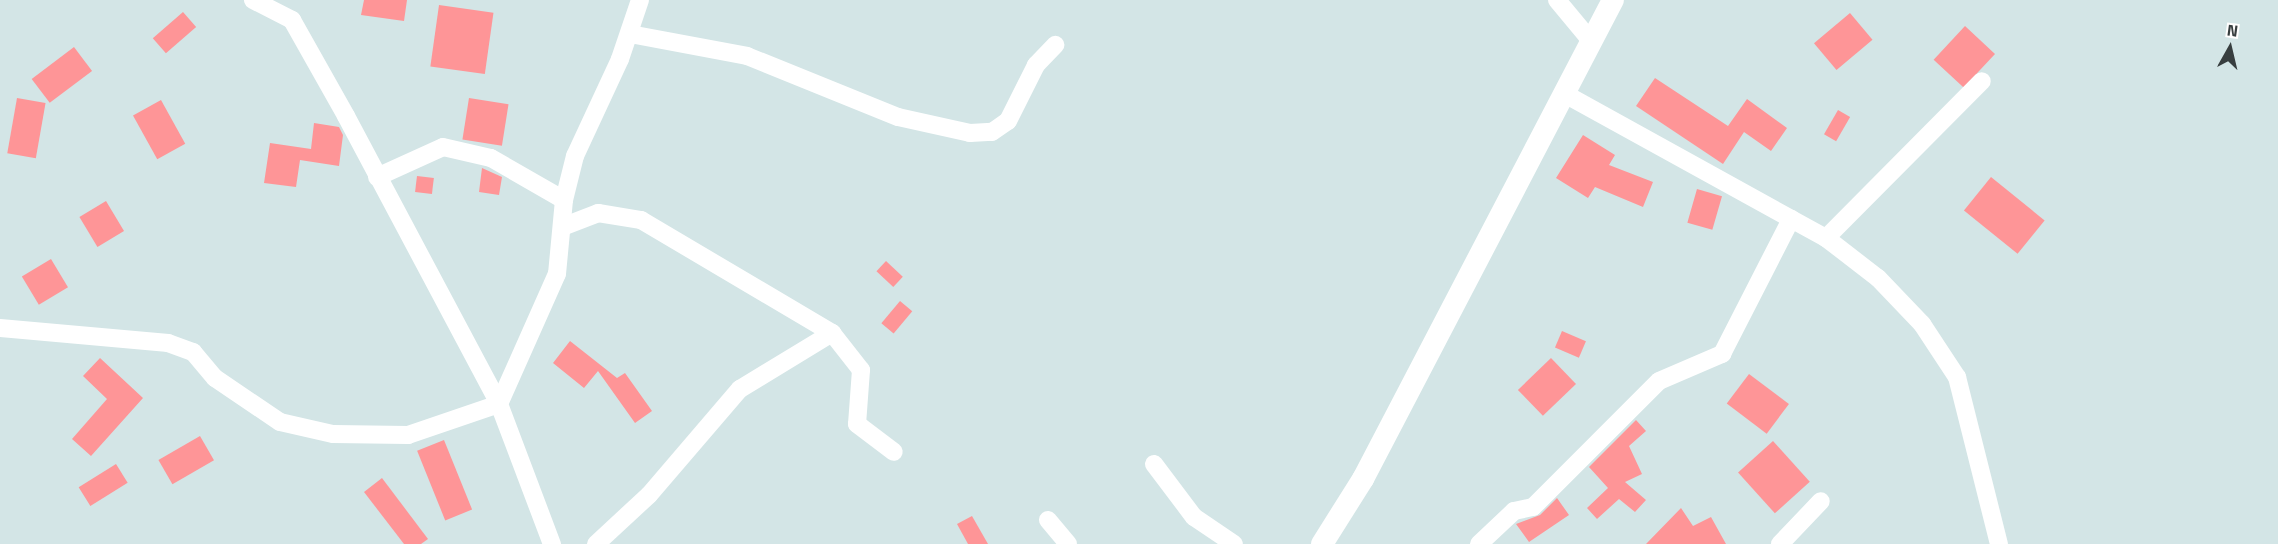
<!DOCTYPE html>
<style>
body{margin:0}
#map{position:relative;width:2278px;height:544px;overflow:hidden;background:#d3e5e6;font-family:"Titillium Web",sans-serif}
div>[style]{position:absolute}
.building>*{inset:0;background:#fe9597;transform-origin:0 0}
.minor>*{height:18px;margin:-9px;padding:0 9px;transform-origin:9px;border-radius:9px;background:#fff}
.major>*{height:22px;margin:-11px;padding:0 11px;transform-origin:11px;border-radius:11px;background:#fff}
span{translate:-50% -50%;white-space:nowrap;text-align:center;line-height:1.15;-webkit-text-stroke:5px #fff;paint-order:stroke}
.north{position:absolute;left:2200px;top:18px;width:60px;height:60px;-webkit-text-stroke:4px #fff;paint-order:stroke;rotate:8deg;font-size:16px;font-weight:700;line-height:24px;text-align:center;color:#373e3f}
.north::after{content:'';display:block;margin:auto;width:21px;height:27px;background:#373e3f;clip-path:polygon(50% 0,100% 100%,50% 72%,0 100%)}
</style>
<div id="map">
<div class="building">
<i style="clip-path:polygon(364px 0,407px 0,404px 21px,361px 15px)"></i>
<i style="left:439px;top:5px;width:55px;height:62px;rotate:8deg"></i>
<i style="left:183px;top:12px;width:20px;height:40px;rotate:49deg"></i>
<i style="left:1850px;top:13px;width:35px;height:47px;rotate:50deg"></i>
<i style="left:1965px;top:26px;width:41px;height:46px;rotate:43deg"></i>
<i style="left:74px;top:47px;width:30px;height:53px;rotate:53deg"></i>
<i style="clip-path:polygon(1655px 78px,1728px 126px,1747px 99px,1787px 128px,1771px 151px,1744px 132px,1723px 164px,1636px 106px)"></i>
<i style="left:17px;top:98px;width:29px;height:56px;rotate:10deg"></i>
<i style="left:469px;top:98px;width:40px;height:42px;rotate:9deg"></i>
<i style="left:161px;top:100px;width:50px;height:32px;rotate:61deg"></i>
<i style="left:1838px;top:110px;width:14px;height:28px;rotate:30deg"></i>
<i style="clip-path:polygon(314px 123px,339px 127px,343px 135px,339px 166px,300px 160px,296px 187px,264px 183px,270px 143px,311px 149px)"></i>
<i style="clip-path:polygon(1583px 135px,1615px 155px,1609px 165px,1653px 182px,1643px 207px,1595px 187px,1588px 198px,1556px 178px)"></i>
<i style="clip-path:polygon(482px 168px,502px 177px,499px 195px,479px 192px)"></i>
<i style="left:417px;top:176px;width:17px;height:16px;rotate:7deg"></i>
<i style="left:1991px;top:177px;width:69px;height:43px;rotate:39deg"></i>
<i style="left:1697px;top:189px;width:26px;height:35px;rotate:16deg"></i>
<i style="left:106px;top:201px;width:35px;height:31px;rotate:59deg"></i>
<i style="left:51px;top:259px;width:33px;height:34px;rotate:59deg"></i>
<i style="left:886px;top:261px;width:23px;height:14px;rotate:43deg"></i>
<i style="left:900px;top:301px;width:16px;height:29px;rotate:40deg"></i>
<i style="left:1562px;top:331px;width:26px;height:18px;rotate:23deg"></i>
<i style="clip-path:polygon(570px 341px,617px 378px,625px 373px,652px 411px,635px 423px,598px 371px,584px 388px,553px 363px)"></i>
<i style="clip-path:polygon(100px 358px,143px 398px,91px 456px,72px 439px,107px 399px,83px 376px)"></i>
<i style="left:1551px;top:358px;width:36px;height:46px;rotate:46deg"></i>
<i style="left:1749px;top:374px;width:50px;height:37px;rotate:37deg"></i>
<i style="clip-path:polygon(1636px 420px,1646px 431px,1629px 446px,1642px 474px,1625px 482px,1646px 500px,1635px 512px,1619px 499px,1597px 519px,1587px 508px,1608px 488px,1589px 467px)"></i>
<i style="left:200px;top:436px;width:28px;height:48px;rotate:60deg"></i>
<i style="left:444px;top:440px;width:75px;height:29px;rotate:68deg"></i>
<i style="left:1773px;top:441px;width:55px;height:47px;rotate:48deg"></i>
<i style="left:116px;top:464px;width:22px;height:44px;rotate:58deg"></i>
<i style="clip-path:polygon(382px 478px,428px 539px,421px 544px,404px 544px,364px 492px)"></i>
<i style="clip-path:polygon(1557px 498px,1569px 515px,1529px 542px,1516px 524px,1540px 515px)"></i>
<i style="clip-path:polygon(1681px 508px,1693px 526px,1711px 517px,1726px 544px,1646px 544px)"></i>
<i style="clip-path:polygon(972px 516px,988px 544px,968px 544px,957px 524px)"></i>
</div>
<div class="minor">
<i style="left:253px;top:0;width:44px;rotate:27.1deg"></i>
<i style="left:292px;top:20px;width:110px;rotate:60.6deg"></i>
<i style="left:346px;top:116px;width:326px;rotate:62deg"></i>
<i style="left:499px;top:404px;width:150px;rotate:69.3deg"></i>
<i style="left:1557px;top:0;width:53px;rotate:50.3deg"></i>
<i style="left:630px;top:34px;width:119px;rotate:10.6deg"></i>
<i style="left:747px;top:56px;width:163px;rotate:22deg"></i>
<i style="left:898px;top:117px;width:74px;rotate:12.5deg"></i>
<i style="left:970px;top:133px;width:22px;rotate:-3deg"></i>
<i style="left:992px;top:132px;width:19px;rotate:-35deg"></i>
<i style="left:1008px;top:121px;width:63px;rotate:-63.4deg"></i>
<i style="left:1036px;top:65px;width:28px;rotate:-46deg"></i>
<i style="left:1563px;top:93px;width:300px;rotate:28.9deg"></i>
<i style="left:1826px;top:238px;width:66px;rotate:37.6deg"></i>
<i style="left:1878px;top:278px;width:64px;rotate:46.3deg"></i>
<i style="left:1922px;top:324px;width:64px;rotate:56.6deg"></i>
<i style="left:1957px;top:377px;width:172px;rotate:75.9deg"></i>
<i style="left:377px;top:177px;width:72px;rotate:-24.4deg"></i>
<i style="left:443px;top:147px;width:49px;rotate:12.9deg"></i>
<i style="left:491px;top:158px;width:84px;rotate:29.9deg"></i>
<i style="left:562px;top:227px;width:39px;rotate:-21deg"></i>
<i style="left:598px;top:213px;width:44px;rotate:9.2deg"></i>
<i style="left:641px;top:220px;width:222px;rotate:30.6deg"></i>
<i style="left:832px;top:333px;width:47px;rotate:51.9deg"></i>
<i style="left:861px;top:370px;width:54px;rotate:94.2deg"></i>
<i style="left:857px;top:424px;width:46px;rotate:37.1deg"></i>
<i style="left:1826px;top:238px;width:221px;rotate:-45.2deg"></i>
<i style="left:0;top:328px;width:169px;rotate:5.1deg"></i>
<i style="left:168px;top:343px;width:27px;rotate:20deg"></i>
<i style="left:193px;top:352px;width:34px;rotate:50deg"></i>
<i style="left:215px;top:378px;width:78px;rotate:34.1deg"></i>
<i style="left:280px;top:422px;width:54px;rotate:12.8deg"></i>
<i style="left:333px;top:434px;width:75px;rotate:0.8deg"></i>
<i style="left:408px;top:435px;width:96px;rotate:-18.8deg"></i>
<i style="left:499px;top:404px;width:142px;rotate:-66deg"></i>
<i style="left:557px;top:274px;width:74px;rotate:-84.6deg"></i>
<i style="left:564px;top:200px;width:45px;rotate:-76deg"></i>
<i style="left:575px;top:156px;width:107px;rotate:-65.1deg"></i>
<i style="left:620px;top:59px;width:62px;rotate:-71.3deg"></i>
<i style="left:1154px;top:464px;width:66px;rotate:53deg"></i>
<i style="left:1194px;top:517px;width:48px;rotate:34deg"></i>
<i style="left:1048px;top:520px;width:31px;rotate:50deg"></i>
<i style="left:596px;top:544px;width:72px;rotate:-42.8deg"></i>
<i style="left:649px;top:495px;width:140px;rotate:-49.4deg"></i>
<i style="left:740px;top:389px;width:108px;rotate:-31.3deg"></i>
<i style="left:1479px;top:544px;width:48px;rotate:-43.3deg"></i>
<i style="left:1514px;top:511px;width:19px;rotate:-12deg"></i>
<i style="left:1533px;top:507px;width:178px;rotate:-45deg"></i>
<i style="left:1659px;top:381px;width:69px;rotate:-23.2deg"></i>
<i style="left:1722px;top:354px;width:152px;rotate:-62.9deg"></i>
<i style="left:1780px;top:544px;width:59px;rotate:-46.4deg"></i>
</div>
<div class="major">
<i style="left:1322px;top:544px;width:77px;rotate:-57.8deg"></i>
<i style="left:1363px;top:479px;width:540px;rotate:-62.44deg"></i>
</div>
<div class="north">N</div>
</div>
